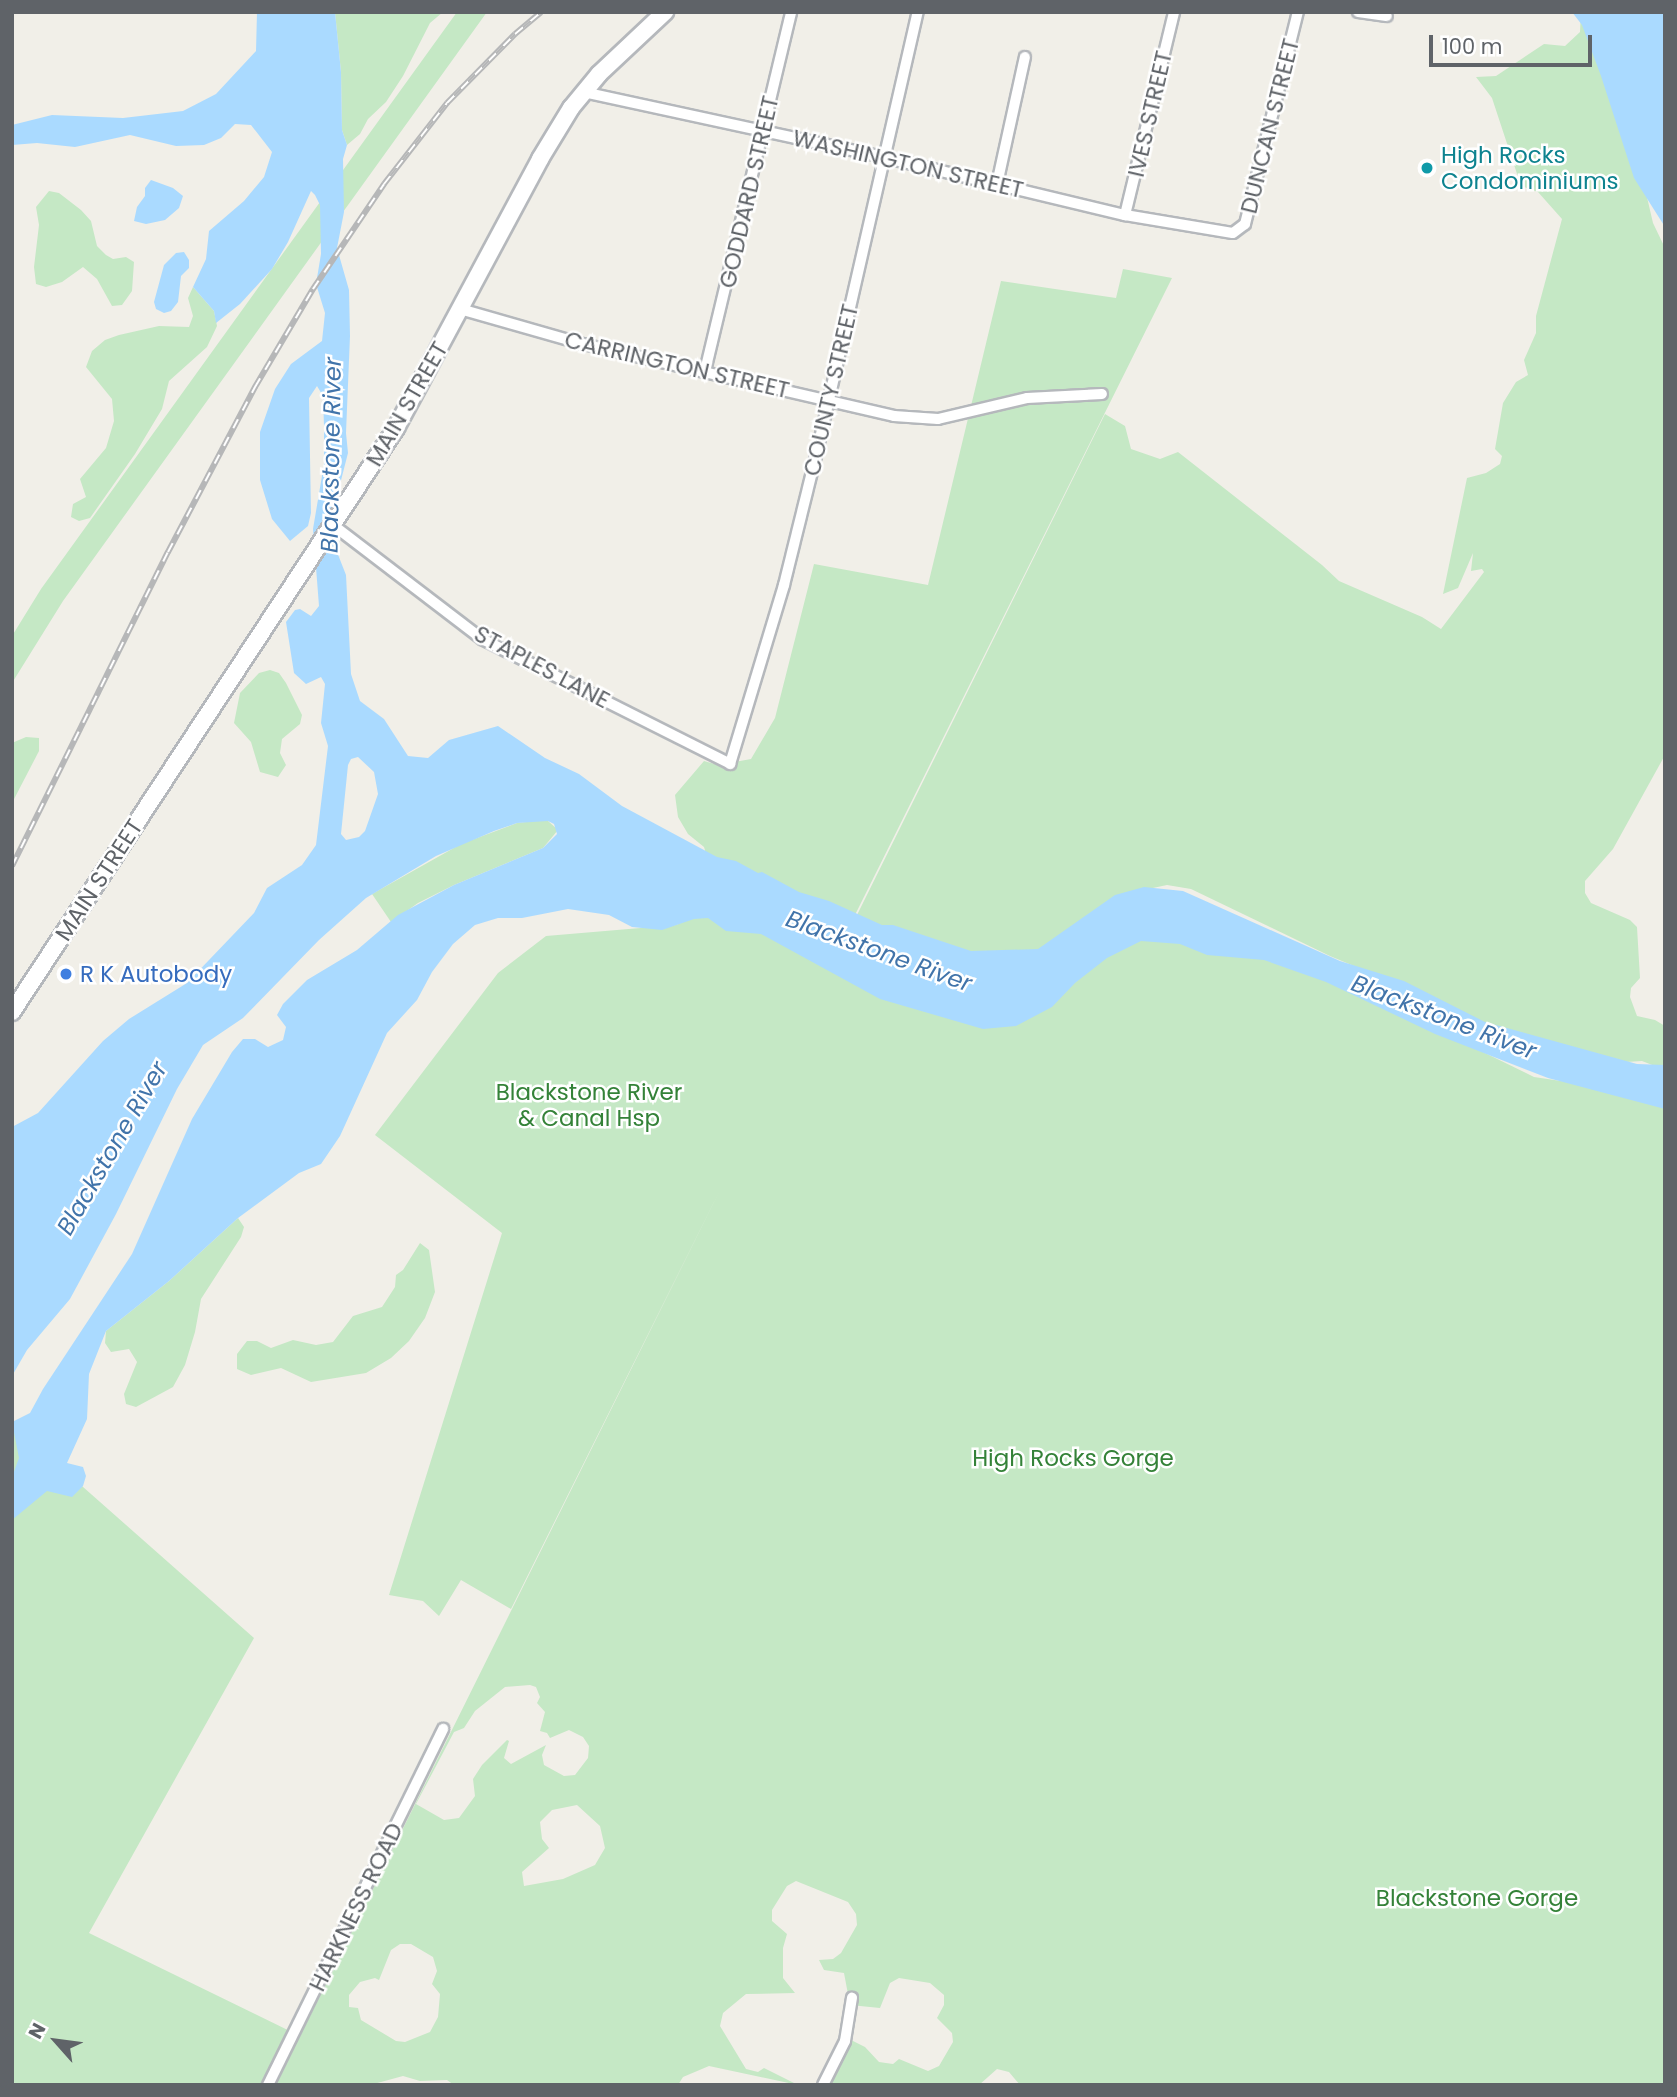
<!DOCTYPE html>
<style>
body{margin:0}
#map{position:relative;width:1677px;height:2097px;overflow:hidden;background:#f1efe8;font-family:Poppins,sans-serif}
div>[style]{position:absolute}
.green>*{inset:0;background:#c5e8c5}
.water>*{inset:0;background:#aadaff}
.roads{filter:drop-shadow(2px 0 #b5b8bc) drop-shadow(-2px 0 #b5b8bc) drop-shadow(0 2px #b5b8bc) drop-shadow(0 -2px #b5b8bc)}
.minor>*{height:10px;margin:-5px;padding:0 5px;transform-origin:5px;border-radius:5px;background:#fff}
.secondary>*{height:16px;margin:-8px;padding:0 8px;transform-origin:8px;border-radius:8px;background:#fff}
.rail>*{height:6px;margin-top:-3px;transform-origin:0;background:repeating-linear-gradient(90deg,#fff 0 10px,#b6b7b8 0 20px);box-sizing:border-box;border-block:2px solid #b6b7b8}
.dots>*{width:19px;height:19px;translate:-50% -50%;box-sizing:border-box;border:4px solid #fff;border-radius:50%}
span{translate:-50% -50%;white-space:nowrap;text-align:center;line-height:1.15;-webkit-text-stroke:5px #fff;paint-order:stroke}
.street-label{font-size:23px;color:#5f6368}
.culture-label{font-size:23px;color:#0d838f}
.left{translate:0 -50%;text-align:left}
.shop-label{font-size:23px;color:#366cbe}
.park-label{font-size:23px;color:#348238}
.water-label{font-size:24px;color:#4174aa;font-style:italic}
.frame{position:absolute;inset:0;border:14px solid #5f6368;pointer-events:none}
.north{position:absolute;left:21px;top:2006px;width:70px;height:70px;-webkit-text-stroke:5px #fff;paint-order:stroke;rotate:298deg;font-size:19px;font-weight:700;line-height:28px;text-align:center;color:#5f6368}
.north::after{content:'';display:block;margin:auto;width:24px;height:32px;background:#5f6368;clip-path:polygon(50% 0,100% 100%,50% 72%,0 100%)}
.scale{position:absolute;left:1429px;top:35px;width:163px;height:32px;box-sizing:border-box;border:4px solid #5f6368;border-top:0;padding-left:9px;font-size:21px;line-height:24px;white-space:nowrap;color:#5f6368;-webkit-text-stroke:5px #fff;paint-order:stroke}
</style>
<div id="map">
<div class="green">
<i style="clip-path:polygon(335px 12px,443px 12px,430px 23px,403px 76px,386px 102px,368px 119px,360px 134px,347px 145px,342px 130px,341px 72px)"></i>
<i style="clip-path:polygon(457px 12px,487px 12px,63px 601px,12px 683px,12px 636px,41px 589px)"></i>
<i style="clip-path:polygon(1581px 12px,1619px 77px,1653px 223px,1665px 248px,1665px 755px,1613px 849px,1585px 881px,1585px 893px,1591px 903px,1630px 920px,1637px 927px,1640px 978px,1631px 988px,1630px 997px,1637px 1016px,1655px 1020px,1665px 1026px,1665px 1070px,1642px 1061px,1609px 1063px,1489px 1029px,1438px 1001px,1330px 956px,1191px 889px,1167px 885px,1115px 896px,1028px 968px,909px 937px,857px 915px,1105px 414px,1125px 426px,1131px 449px,1160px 459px,1178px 452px,1322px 565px,1339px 581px,1422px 617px,1441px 629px,1484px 572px,1482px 569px,1471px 571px,1473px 553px,1458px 588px,1443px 594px,1467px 478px,1486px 473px,1500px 464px,1502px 456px,1495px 449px,1503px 403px,1516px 382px,1528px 375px,1524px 360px,1536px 333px,1536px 316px,1562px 219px,1538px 192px,1521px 186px,1492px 98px,1476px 77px,1496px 76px,1544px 44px,1565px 46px,1580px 32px)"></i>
<i style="clip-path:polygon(49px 191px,59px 193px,81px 210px,91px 221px,97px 246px,106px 255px,113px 259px,126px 257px,134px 262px,132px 291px,122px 305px,112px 306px,97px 279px,83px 267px,62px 282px,46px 287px,36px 284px,34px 267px,39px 225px,36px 207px)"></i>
<i style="clip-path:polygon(1123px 269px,1172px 278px,847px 931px,713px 877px,704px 847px,688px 834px,678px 817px,675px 795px,704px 761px,718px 765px,751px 759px,775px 718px,814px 564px,928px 585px,1001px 281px,1116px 298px)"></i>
<i style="clip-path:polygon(193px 287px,214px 311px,217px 326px,207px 347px,169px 381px,162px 409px,135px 454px,90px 518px,79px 521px,71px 517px,73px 504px,86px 497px,80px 479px,106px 448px,114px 421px,112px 399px,86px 367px,92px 351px,105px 340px,119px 335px,159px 326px,189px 327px,193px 316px,188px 298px)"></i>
<i style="clip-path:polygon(270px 670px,279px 673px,286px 683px,302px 715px,300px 724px,282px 739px,280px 753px,286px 765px,278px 777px,260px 772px,251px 742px,234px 723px,240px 693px,259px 673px)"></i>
<i style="clip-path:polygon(26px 737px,39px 738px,39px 751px,12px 803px,12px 743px)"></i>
<i style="clip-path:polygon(535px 821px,548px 821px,558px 830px,543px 848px,454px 885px,418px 903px,391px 922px,372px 894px,461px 844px,517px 823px)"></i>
<i style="clip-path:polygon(evenodd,723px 905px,1073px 972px,1175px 913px,1405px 1014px,1534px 1077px,1595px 1086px,1665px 1106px,1665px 2085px,1020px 2085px,1009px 2072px,997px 2069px,979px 2085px,822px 2085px,845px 2037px,865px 2047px,879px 2062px,893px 2064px,899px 2059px,928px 2071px,939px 2066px,953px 2042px,952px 2033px,937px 2018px,944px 2005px,944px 1995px,930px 1983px,899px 1978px,890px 1983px,880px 2008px,850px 2005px,844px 1973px,824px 1970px,819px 1960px,833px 1959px,841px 1953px,857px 1925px,856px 1914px,848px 1902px,796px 1881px,787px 1886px,772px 1910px,772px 1921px,787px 1934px,783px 1948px,783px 1978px,795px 1993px,746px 1994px,723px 2013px,720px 2026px,746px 2069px,758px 2072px,764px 2068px,798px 2085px,709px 2066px,683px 2077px,678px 2085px,454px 2085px,447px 2080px,420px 2081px,403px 2076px,370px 2085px,12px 2085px,14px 1426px,254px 1638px,89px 1933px,300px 2036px,723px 1184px,511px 1609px,461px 1580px,439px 1616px,423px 1601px,389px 1595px,502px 1233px,375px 1135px,498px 973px,546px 936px,676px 925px,723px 905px,530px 1685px,536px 1687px,540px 1697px,537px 1703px,545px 1712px,540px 1731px,547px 1733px,550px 1738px,569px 1730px,583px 1737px,589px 1746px,588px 1758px,575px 1775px,564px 1776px,544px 1765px,542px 1755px,546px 1745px,511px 1764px,504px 1758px,509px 1741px,507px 1740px,482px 1765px,473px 1779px,475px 1796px,459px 1818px,444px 1820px,416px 1804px,454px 1732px,464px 1728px,475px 1711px,505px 1687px,530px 1685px,723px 905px,577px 1805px,600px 1826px,605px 1848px,595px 1865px,563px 1879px,524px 1886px,522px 1872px,549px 1848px,542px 1839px,540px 1822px,552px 1810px,577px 1805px,723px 905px,400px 1944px,411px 1944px,433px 1957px,437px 1971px,432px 1984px,440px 1994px,438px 2017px,430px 2032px,405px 2042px,396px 2041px,361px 2020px,358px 2008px,349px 2007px,349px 1995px,360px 1982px,375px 1978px,379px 1980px,391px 1950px,400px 1944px)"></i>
<i style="clip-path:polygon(238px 1218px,244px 1227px,241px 1237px,201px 1299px,195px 1332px,185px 1365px,173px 1387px,136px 1407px,126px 1404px,124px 1394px,137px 1362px,129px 1349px,111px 1352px,105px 1343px,106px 1331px,169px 1281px)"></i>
<i style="clip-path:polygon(420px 1243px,429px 1250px,435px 1292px,425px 1318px,409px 1341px,391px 1358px,366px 1373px,311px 1382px,281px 1368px,251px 1375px,237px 1369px,237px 1354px,247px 1341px,257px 1341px,271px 1348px,293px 1340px,316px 1345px,333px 1342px,353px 1316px,382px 1307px,395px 1287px,396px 1275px,403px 1270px)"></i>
</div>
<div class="water">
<i style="clip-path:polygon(evenodd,257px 12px,335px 12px,341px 72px,342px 130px,347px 145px,343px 159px,344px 212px,337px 248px,349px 290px,350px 336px,346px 433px,348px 453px,337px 496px,337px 552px,346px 575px,351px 674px,360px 701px,384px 719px,408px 756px,428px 758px,449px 740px,498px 726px,545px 758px,579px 774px,622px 806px,717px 857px,736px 861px,758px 873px,762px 872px,799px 892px,829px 901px,882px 925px,893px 925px,971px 951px,1038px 949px,1115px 895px,1144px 887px,1183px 891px,1340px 961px,1404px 981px,1485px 1022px,1637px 1064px,1665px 1065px,1665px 1109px,1548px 1078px,1435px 1034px,1326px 982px,1264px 960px,1207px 955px,1180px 944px,1141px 941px,1107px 958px,1075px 983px,1052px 1007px,1016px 1026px,983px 1029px,880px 999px,761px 934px,726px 931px,708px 918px,694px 919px,662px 930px,632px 927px,609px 915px,568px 909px,522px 918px,498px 918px,475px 925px,453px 944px,432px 972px,417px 1000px,387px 1033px,340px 1136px,321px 1164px,299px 1173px,238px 1218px,169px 1281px,106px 1331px,89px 1374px,87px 1419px,67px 1463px,83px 1467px,86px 1476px,83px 1486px,72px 1497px,47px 1491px,12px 1520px,12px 1477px,19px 1458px,12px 1422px,30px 1413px,43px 1389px,132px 1254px,192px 1119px,232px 1052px,243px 1039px,255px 1039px,268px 1047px,283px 1040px,286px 1027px,277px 1015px,283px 1004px,307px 980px,357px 950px,398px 915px,454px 885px,543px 848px,557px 834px,554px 824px,548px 821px,517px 823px,494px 831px,436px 856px,366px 898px,319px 940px,243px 1018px,203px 1045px,177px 1089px,116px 1214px,70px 1299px,27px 1350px,12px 1376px,12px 1127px,38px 1113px,103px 1041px,129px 1019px,187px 983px,254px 913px,267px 888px,302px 865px,316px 845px,328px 746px,321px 723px,325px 684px,321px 677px,306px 684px,294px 673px,286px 622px,295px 610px,300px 609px,311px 616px,319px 606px,313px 529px,324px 464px,324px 426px,323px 396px,317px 386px,309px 398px,311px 513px,308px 526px,290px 541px,272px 519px,260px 480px,260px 432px,275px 389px,291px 364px,322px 341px,325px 313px,316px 284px,321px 254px,320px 205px,315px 195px,311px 191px,288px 242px,272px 269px,240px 304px,216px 323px,214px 311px,193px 287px,206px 259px,209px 231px,244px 201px,264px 177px,272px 152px,251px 125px,235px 124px,221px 138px,204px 145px,176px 146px,130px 135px,75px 147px,37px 143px,12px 145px,12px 125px,52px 115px,123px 118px,183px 111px,216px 94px,256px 51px,257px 12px,358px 757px,374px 772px,378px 794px,365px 831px,359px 837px,346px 840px,341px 834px,348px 765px,351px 759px,358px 757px)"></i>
<i style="clip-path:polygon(1572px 12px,1665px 12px,1665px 227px,1634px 178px,1601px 76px,1582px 25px)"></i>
<i style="clip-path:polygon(151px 180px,173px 188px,183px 196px,179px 208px,165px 220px,146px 224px,134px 221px,137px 207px,145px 196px,145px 188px)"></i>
<i style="clip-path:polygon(184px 252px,189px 260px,189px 268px,181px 276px,178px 302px,171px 311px,164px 313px,156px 309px,154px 302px,164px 265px,176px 253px)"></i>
</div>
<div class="roads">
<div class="minor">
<i style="left:1358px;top:12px;width:29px;rotate:8deg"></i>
<i style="left:583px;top:92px;width:311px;rotate:12.2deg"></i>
<i style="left:887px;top:158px;width:245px;rotate:13.5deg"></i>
<i style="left:1125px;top:215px;width:109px;rotate:9.5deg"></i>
<i style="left:1233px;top:233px;width:15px;rotate:-37deg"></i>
<i style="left:1245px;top:224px;width:219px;rotate:-76deg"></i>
<i style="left:997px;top:184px;width:130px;rotate:-77.6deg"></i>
<i style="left:1125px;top:215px;width:209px;rotate:-76.4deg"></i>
<i style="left:460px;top:309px;width:128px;rotate:15.9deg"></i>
<i style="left:583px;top:344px;width:319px;rotate:13deg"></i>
<i style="left:894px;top:416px;width:44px;rotate:3.9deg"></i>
<i style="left:938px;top:419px;width:91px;rotate:-13.3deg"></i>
<i style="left:1027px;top:398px;width:75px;rotate:-3.1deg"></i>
<i style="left:705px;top:371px;width:369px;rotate:-76.5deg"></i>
<i style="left:333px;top:525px;width:188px;rotate:37.4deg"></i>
<i style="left:482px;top:639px;width:278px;rotate:26.7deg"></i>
<i style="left:730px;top:764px;width:187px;rotate:-73.2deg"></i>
<i style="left:784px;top:585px;width:133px;rotate:-76.1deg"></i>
<i style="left:816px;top:456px;width:456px;rotate:-77.1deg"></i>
<i style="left:268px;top:2085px;width:397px;rotate:-63.8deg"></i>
<i style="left:823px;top:2085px;width:49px;rotate:-63.4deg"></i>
<i style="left:845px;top:2041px;width:44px;rotate:-80.8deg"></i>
</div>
<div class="secondary">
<i style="left:12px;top:1012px;width:699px;rotate:-56.67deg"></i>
<i style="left:396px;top:428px;width:305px;rotate:-61.8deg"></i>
<i style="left:540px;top:159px;width:60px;rotate:-58.7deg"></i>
<i style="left:571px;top:108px;width:44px;rotate:-50.5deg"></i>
<i style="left:599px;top:74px;width:91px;rotate:-43.2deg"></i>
</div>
</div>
<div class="rail">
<i style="left:12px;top:866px;width:351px;rotate:-63.6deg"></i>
<i style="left:168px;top:552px;width:187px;rotate:-62.2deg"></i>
<i style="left:255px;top:387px;width:114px;rotate:-59.4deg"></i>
<i style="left:313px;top:289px;width:127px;rotate:-55.9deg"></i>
<i style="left:384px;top:184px;width:103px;rotate:-52.1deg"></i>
<i style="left:447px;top:103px;width:97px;rotate:-45.4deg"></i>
<i style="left:515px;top:34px;width:34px;rotate:-40deg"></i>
</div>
<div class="dots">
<i style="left:1427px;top:168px;background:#0f9aa8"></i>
<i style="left:66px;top:974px;background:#3f7fe0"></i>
</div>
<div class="street-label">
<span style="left:1150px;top:114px;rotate:-77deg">IVES STREET</span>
<span style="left:1270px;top:126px;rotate:-76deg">DUNCAN STREET</span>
<span style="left:908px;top:164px;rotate:13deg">WASHINGTON STREET</span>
<span style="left:749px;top:192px;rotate:-77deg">GODDARD STREET</span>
<span style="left:677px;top:365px;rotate:13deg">CARRINGTON STREET</span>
<span style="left:831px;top:390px;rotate:-77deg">COUNTY STREET</span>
<span style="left:407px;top:404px;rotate:-60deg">MAIN STREET</span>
<span style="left:542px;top:667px;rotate:28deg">STAPLES LANE</span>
<span style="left:99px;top:880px;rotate:-57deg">MAIN STREET</span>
<span style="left:356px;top:1907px;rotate:-64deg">HARKNESS ROAD</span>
</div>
<div class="culture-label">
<span class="left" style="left:1441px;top:168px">High Rocks<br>Condominiums</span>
</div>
<div class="shop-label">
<span class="left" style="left:80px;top:974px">R K Autobody</span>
</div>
<div class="park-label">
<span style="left:589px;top:1105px">Blackstone River<br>&amp; Canal Hsp</span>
<span style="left:1073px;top:1458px">High Rocks Gorge</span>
<span style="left:1477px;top:1898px">Blackstone Gorge</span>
</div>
<div class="water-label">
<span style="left:331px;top:455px;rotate:-89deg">Blackstone River</span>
<span style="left:879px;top:951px;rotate:20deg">Blackstone River</span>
<span style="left:1444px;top:1017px;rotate:21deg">Blackstone River</span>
<span style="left:112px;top:1148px;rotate:-60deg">Blackstone River</span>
</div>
<div class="frame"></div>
<div class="north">N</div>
<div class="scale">100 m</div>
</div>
